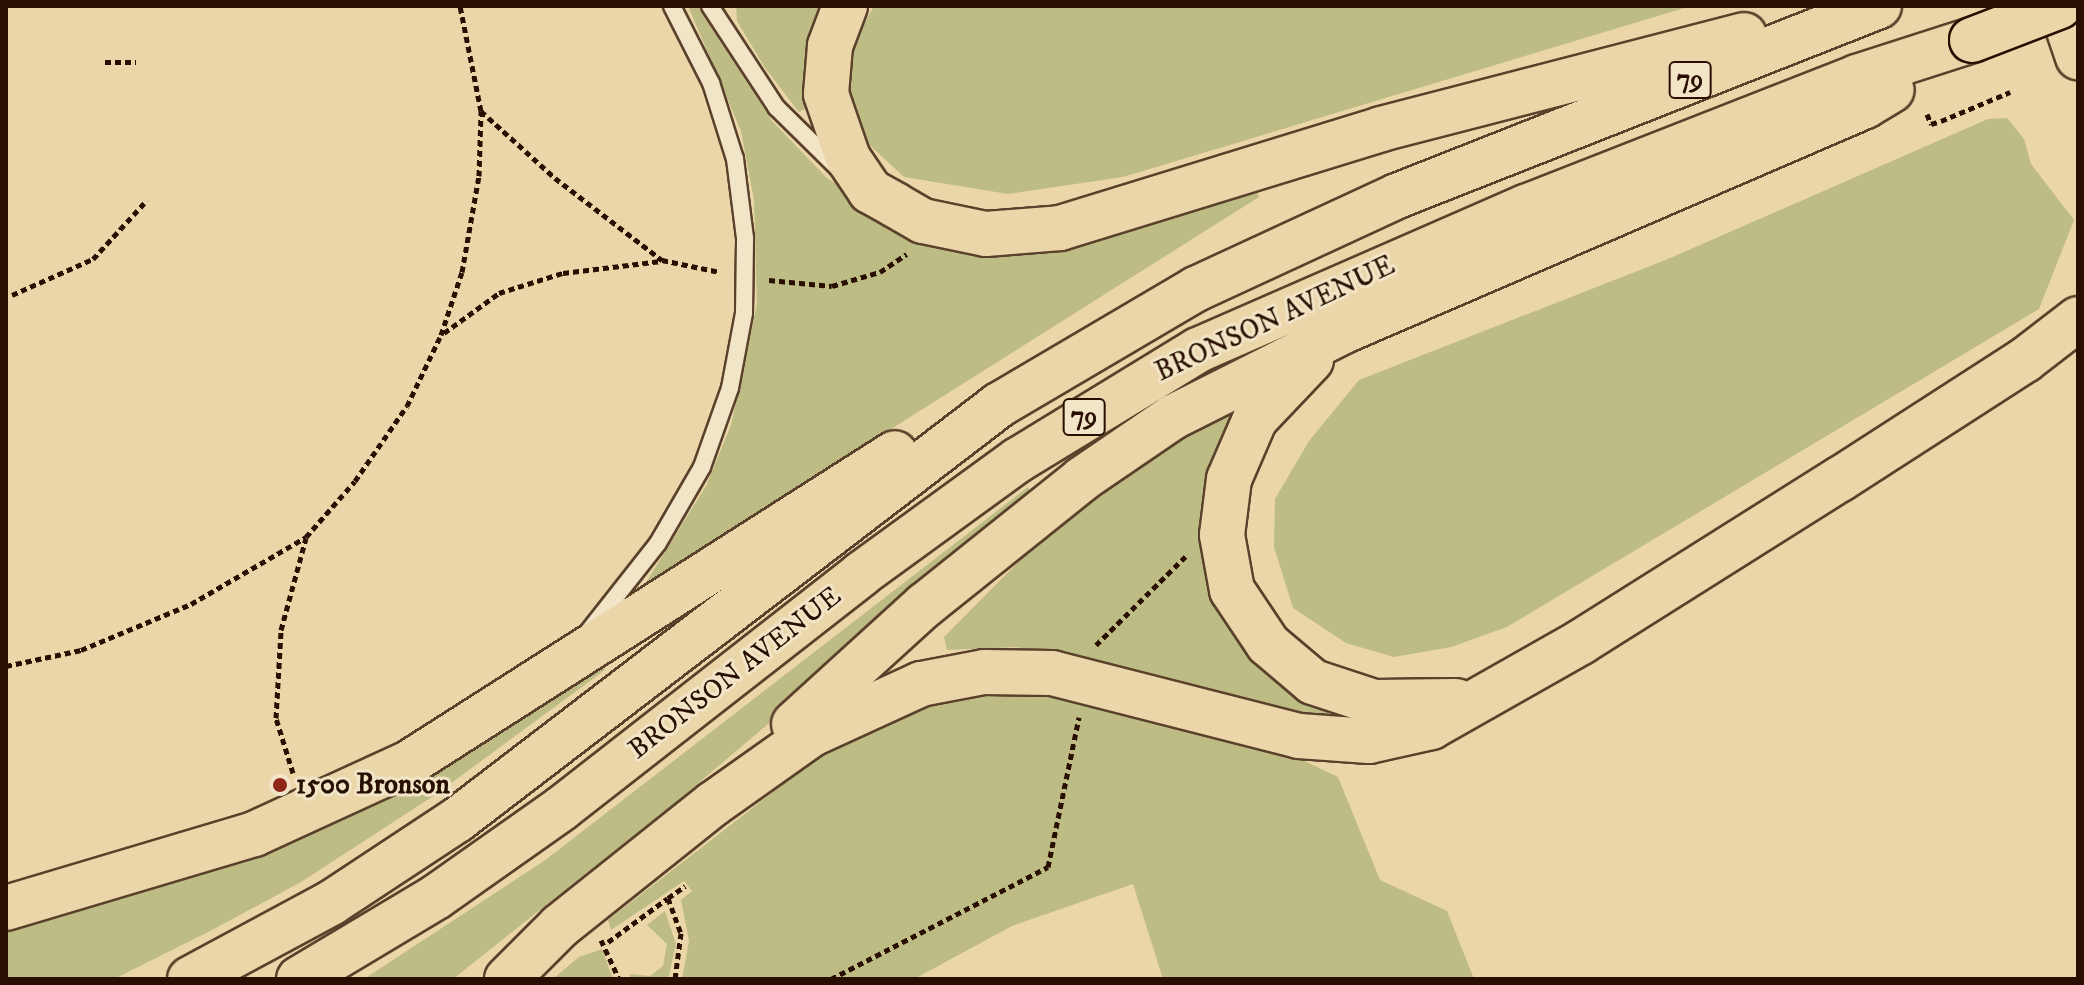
<!DOCTYPE html>
<style>
body{margin:0}
#map{position:relative;width:2084px;height:985px;overflow:hidden;background:#ebd6a9;font-family:"IM FELL DW Pica",serif}
div>[style]{position:absolute}
.green>*{inset:0;background:#bdbc84}
.path>*{height:5px;margin-top:-2.5px;transform-origin:0;background:repeating-linear-gradient(90deg,#290f01 0 6px,transparent 0 10px)}
.roads{filter:drop-shadow(2px 0 #5a412b) drop-shadow(-2px 0 #5a412b) drop-shadow(0 2px #5a412b) drop-shadow(0 -2px #5a412b)}
.service>*{height:16px;margin:-8px;padding:0 8px;transform-origin:8px;border-radius:8px;background:#f2e4c7}
.trunk>*{height:44px;margin:-22px;padding:0 22px;transform-origin:22px;border-radius:22px;background:#ebd6a9}
.bridges{filter:drop-shadow(2px 0 #290f01) drop-shadow(-2px 0 #290f01) drop-shadow(0 2px #290f01) drop-shadow(0 -2px #290f01)}
.trunk-bridge>*{height:44px;margin:-22px;padding:0 22px;transform-origin:22px;border-radius:22px;background:#ebd6a9}
.dots>*{width:22px;height:22px;translate:-50% -50%;box-sizing:border-box;border:4px solid #f2e4c7;border-radius:50%}
span{translate:-50% -50%;white-space:nowrap;text-align:center;line-height:1.15;-webkit-text-stroke:6px #f2e4c7;paint-order:stroke}
.shield-label span{padding:2px 6px;background:#f2e4c7;border:2px solid;border-radius:6px;-webkit-text-stroke-width:0}
.shield-label{font-size:26px;color:#290f01;font-weight:700}
.street-label{font-size:28px;color:#290f01}
.poi-label{font-size:28px;color:#290f01;font-weight:700}
.left{translate:0 -50%;text-align:left}
.frame{position:absolute;inset:0;border:8px solid #290f01;pointer-events:none}
</style>
<div id="map">
<div class="green">
<i style="clip-path:polygon(688px 6px,697px 6px,772px 121px,826px 177px,907px 234px,1255px 187px,1259px 197px,645px 584px,706px 486px,731px 425px,757px 304px,754px 200px,741px 131px)"></i>
<i style="clip-path:polygon(736px 6px,822px 6px,811px 29px,803px 83px,807px 108px,799px 112px,765px 68px,737px 21px)"></i>
<i style="clip-path:polygon(874px 6px,1691px 6px,1123px 177px,1008px 194px,904px 177px,863px 139px,850px 99px,850px 65px,856px 38px)"></i>
<i style="clip-path:polygon(2007px 118px,2024px 139px,2031px 164px,2074px 220px,2039px 309px,1507px 627px,1451px 647px,1394px 657px,1346px 643px,1293px 608px,1274px 547px,1275px 499px,1309px 441px,1359px 380px,1668px 259px,1988px 119px)"></i>
<i style="clip-path:polygon(1227px 402px,1236px 413px,1221px 436px,1201px 514px,1205px 568px,1221px 608px,1337px 710px,1335px 721px,1071px 656px,1016px 647px,947px 650px,944px 637px,1040px 540px,1137px 461px)"></i>
<i style="clip-path:polygon(1028px 487px,1035px 498px,676px 802px,453px 979px,364px 979px,544px 861px)"></i>
<i style="clip-path:polygon(599px 660px,605px 670px,435px 795px,301px 882px,214px 929px,114px 979px,6px 979px,6px 927px)"></i>
<i style="clip-path:polygon(986px 687px,1049px 691px,1298px 758px,1338px 777px,1380px 880px,1447px 911px,1474px 979px,1163px 979px,1133px 884px,1012px 926px,914px 979px,682px 979px,689px 941px,681px 900px,692px 891px,684px 881px,611px 930px,608px 920px,854px 729px,924px 701px)"></i>
<i style="clip-path:polygon(665px 911px,676px 944px,668px 979px,630px 979px,630px 974px,650px 976px,663px 966px,667px 944px,647px 925px)"></i>
<i style="clip-path:polygon(602px 949px,613px 979px,553px 979px,579px 957px)"></i>
</div>
<div class="path">
<i style="left:105px;top:62px;width:31px"></i>
<i style="left:481px;top:111px;width:100px;rotate:42.2deg"></i>
<i style="left:555px;top:178px;width:135px;rotate:37.5deg"></i>
<i style="left:662px;top:260px;width:59px;rotate:11.7deg"></i>
<i style="left:1927px;top:114px;width:11px;rotate:68deg"></i>
<i style="left:1931px;top:124px;width:10px;rotate:-17deg"></i>
<i style="left:1941px;top:121px;width:75px;rotate:-22.8deg"></i>
<i style="left:769px;top:280px;width:63px;rotate:5.4deg"></i>
<i style="left:832px;top:286px;width:50px;rotate:-16.3deg"></i>
<i style="left:880px;top:272px;width:32px;rotate:-34deg"></i>
<i style="left:12px;top:295px;width:89px;rotate:-24deg"></i>
<i style="left:93px;top:259px;width:80px;rotate:-47.5deg"></i>
<i style="left:444px;top:333px;width:68px;rotate:-36deg"></i>
<i style="left:499px;top:293px;width:67px;rotate:-17.4deg"></i>
<i style="left:563px;top:273px;width:99px;rotate:-7deg"></i>
<i style="left:1096px;top:645px;width:129px;rotate:-44.7deg"></i>
<i style="left:6px;top:666px;width:77px;rotate:-12deg"></i>
<i style="left:81px;top:650px;width:119px;rotate:-22.7deg"></i>
<i style="left:191px;top:604px;width:133px;rotate:-30.2deg"></i>
<i style="left:306px;top:537px;width:74px;rotate:-48.8deg"></i>
<i style="left:355px;top:481px;width:91px;rotate:-55.3deg"></i>
<i style="left:407px;top:406px;width:79px;rotate:-64.4deg"></i>
<i style="left:441px;top:335px;width:66px;rotate:-71.6deg"></i>
<i style="left:462px;top:272px;width:97px;rotate:-80deg"></i>
<i style="left:479px;top:176px;width:65px;rotate:-88.2deg"></i>
<i style="left:481px;top:111px;width:107px;rotate:-101.3deg"></i>
<i style="left:293px;top:773px;width:58px;rotate:-107.2deg"></i>
<i style="left:276px;top:718px;width:88px;rotate:-86.7deg"></i>
<i style="left:281px;top:630px;width:95px;rotate:-74.8deg"></i>
<i style="left:668px;top:898px;width:21px;rotate:-35deg"></i>
<i style="left:601px;top:940px;width:43px;rotate:65.2deg"></i>
<i style="left:608px;top:942px;width:74px;rotate:-36.3deg"></i>
<i style="left:668px;top:898px;width:37px;rotate:70deg"></i>
<i style="left:681px;top:933px;width:46px;rotate:97.4deg"></i>
<i style="left:831px;top:979px;width:244px;rotate:-27.3deg"></i>
<i style="left:1048px;top:867px;width:153px;rotate:-78.3deg"></i>
</div>
<div class="roads">
<div class="service">
<i style="left:710px;top:6px;width:121px;rotate:56.8deg"></i>
<i style="left:776px;top:107px;width:93px;rotate:44.6deg"></i>
<i style="left:588px;top:632px;width:113px;rotate:-51.8deg"></i>
<i style="left:658px;top:543px;width:88px;rotate:-59.9deg"></i>
<i style="left:702px;top:467px;width:84px;rotate:-70.5deg"></i>
<i style="left:730px;top:388px;width:76px;rotate:-79.4deg"></i>
<i style="left:744px;top:313px;width:75px;rotate:-89.2deg"></i>
<i style="left:745px;top:238px;width:80px;rotate:-97.2deg"></i>
<i style="left:735px;top:159px;width:80px;rotate:-107.5deg"></i>
<i style="left:711px;top:83px;width:86px;rotate:-116.9deg"></i>
</div>
<div class="trunk">
<i style="left:845px;top:6px;width:43px;rotate:110.6deg"></i>
<i style="left:830px;top:46px;width:48px;rotate:94.8deg"></i>
<i style="left:826px;top:94px;width:68px;rotate:71deg"></i>
<i style="left:848px;top:158px;width:40px;rotate:56deg"></i>
<i style="left:870px;top:191px;width:29px;rotate:29deg"></i>
<i style="left:895px;top:205px;width:32px;rotate:30deg"></i>
<i style="left:923px;top:221px;width:64px;rotate:11.7deg"></i>
<i style="left:986px;top:234px;width:74px;rotate:-4.6deg"></i>
<i style="left:1060px;top:228px;width:336px;rotate:-17.1deg"></i>
<i style="left:1381px;top:129px;width:375px;rotate:-14.5deg"></i>
<i style="left:2062px;top:10px;width:50px;rotate:71.2deg"></i>
<i style="left:1311px;top:360px;width:81px;rotate:133.5deg"></i>
<i style="left:1255px;top:419px;width:65px;rotate:113.4deg"></i>
<i style="left:1229px;top:479px;width:56px;rotate:97.1deg"></i>
<i style="left:1222px;top:535px;width:56px;rotate:79.7deg"></i>
<i style="left:1232px;top:590px;width:65px;rotate:56.3deg"></i>
<i style="left:1268px;top:644px;width:59px;rotate:40.2deg"></i>
<i style="left:1313px;top:682px;width:64px;rotate:18.2deg"></i>
<i style="left:1374px;top:702px;width:82px;rotate:-0.7deg"></i>
<i style="left:794px;top:724px;width:177px;rotate:-42.3deg"></i>
<i style="left:925px;top:605px;width:201px;rotate:-38.7deg"></i>
<i style="left:1082px;top:479px;width:110px;rotate:-34.3deg"></i>
<i style="left:1173px;top:417px;width:194px;rotate:-26.7deg"></i>
<i style="left:1346px;top:330px;width:565px;rotate:-23.34deg"></i>
<i style="left:1865px;top:106px;width:31px;rotate:-31deg"></i>
<i style="left:6px;top:908px;width:259px;rotate:-16.6deg"></i>
<i style="left:254px;top:834px;width:170px;rotate:-24.6deg"></i>
<i style="left:409px;top:763px;width:576px;rotate:-32.53deg"></i>
<i style="left:190px;top:979px;width:160px;rotate:-28.3deg"></i>
<i style="left:331px;top:903px;width:151px;rotate:-33.4deg"></i>
<i style="left:457px;top:820px;width:683px;rotate:-37.44deg"></i>
<i style="left:999px;top:405px;width:229px;rotate:-30.5deg"></i>
<i style="left:1196px;top:289px;width:221px;rotate:-24.8deg"></i>
<i style="left:1397px;top:196px;width:518px;rotate:-21.51deg"></i>
<i style="left:299px;top:979px;width:160px;rotate:-30.9deg"></i>
<i style="left:436px;top:897px;width:154px;rotate:-35.2deg"></i>
<i style="left:562px;top:808px;width:380px;rotate:-38deg"></i>
<i style="left:861px;top:574px;width:194px;rotate:-36deg"></i>
<i style="left:1018px;top:460px;width:211px;rotate:-31.4deg"></i>
<i style="left:1198px;top:350px;width:358px;rotate:-23.6deg"></i>
<i style="left:1526px;top:207px;width:356px;rotate:-21.4deg"></i>
<i style="left:1857px;top:77px;width:121px;rotate:-17.8deg"></i>
<i style="left:507px;top:979px;width:75px;rotate:-45deg"></i>
<i style="left:560px;top:926px;width:196px;rotate:-38.6deg"></i>
<i style="left:713px;top:804px;width:121px;rotate:-35.3deg"></i>
<i style="left:812px;top:734px;width:120px;rotate:-24.6deg"></i>
<i style="left:921px;top:684px;width:64px;rotate:-10.8deg"></i>
<i style="left:984px;top:672px;width:68px;rotate:0.8deg"></i>
<i style="left:1052px;top:673px;width:255px;rotate:14.3deg"></i>
<i style="left:1299px;top:736px;width:70px;rotate:4.1deg"></i>
<i style="left:1369px;top:741px;width:64px;rotate:-12.7deg"></i>
<i style="left:1431px;top:727px;width:172px;rotate:-29.5deg"></i>
<i style="left:1581px;top:642px;width:306px;rotate:-32.2deg"></i>
<i style="left:1840px;top:479px;width:220px;rotate:-32.8deg"></i>
<i style="left:2025px;top:360px;width:67px;rotate:-37.7deg"></i>
</div>
</div>
<div class="bridges">
<div class="trunk-bridge">
<i style="left:1972px;top:40px;width:94px;rotate:-21.1deg"></i>
</div>
</div>
<div class="dots">
<i style="left:280px;top:785px;background:#8f2418"></i>
</div>
<div class="shield-label">
<span style="left:1690px;top:80px">79</span>
<span style="left:1084px;top:417px">79</span>
</div>
<div class="street-label">
<span style="left:1275px;top:319px;rotate:-25deg">BRONSON AVENUE</span>
<span style="left:735px;top:673px;rotate:-38deg">BRONSON AVENUE</span>
</div>
<div class="poi-label">
<span class="left" style="left:296px;top:785px">1500 Bronson</span>
</div>
<div class="frame"></div>
</div>
